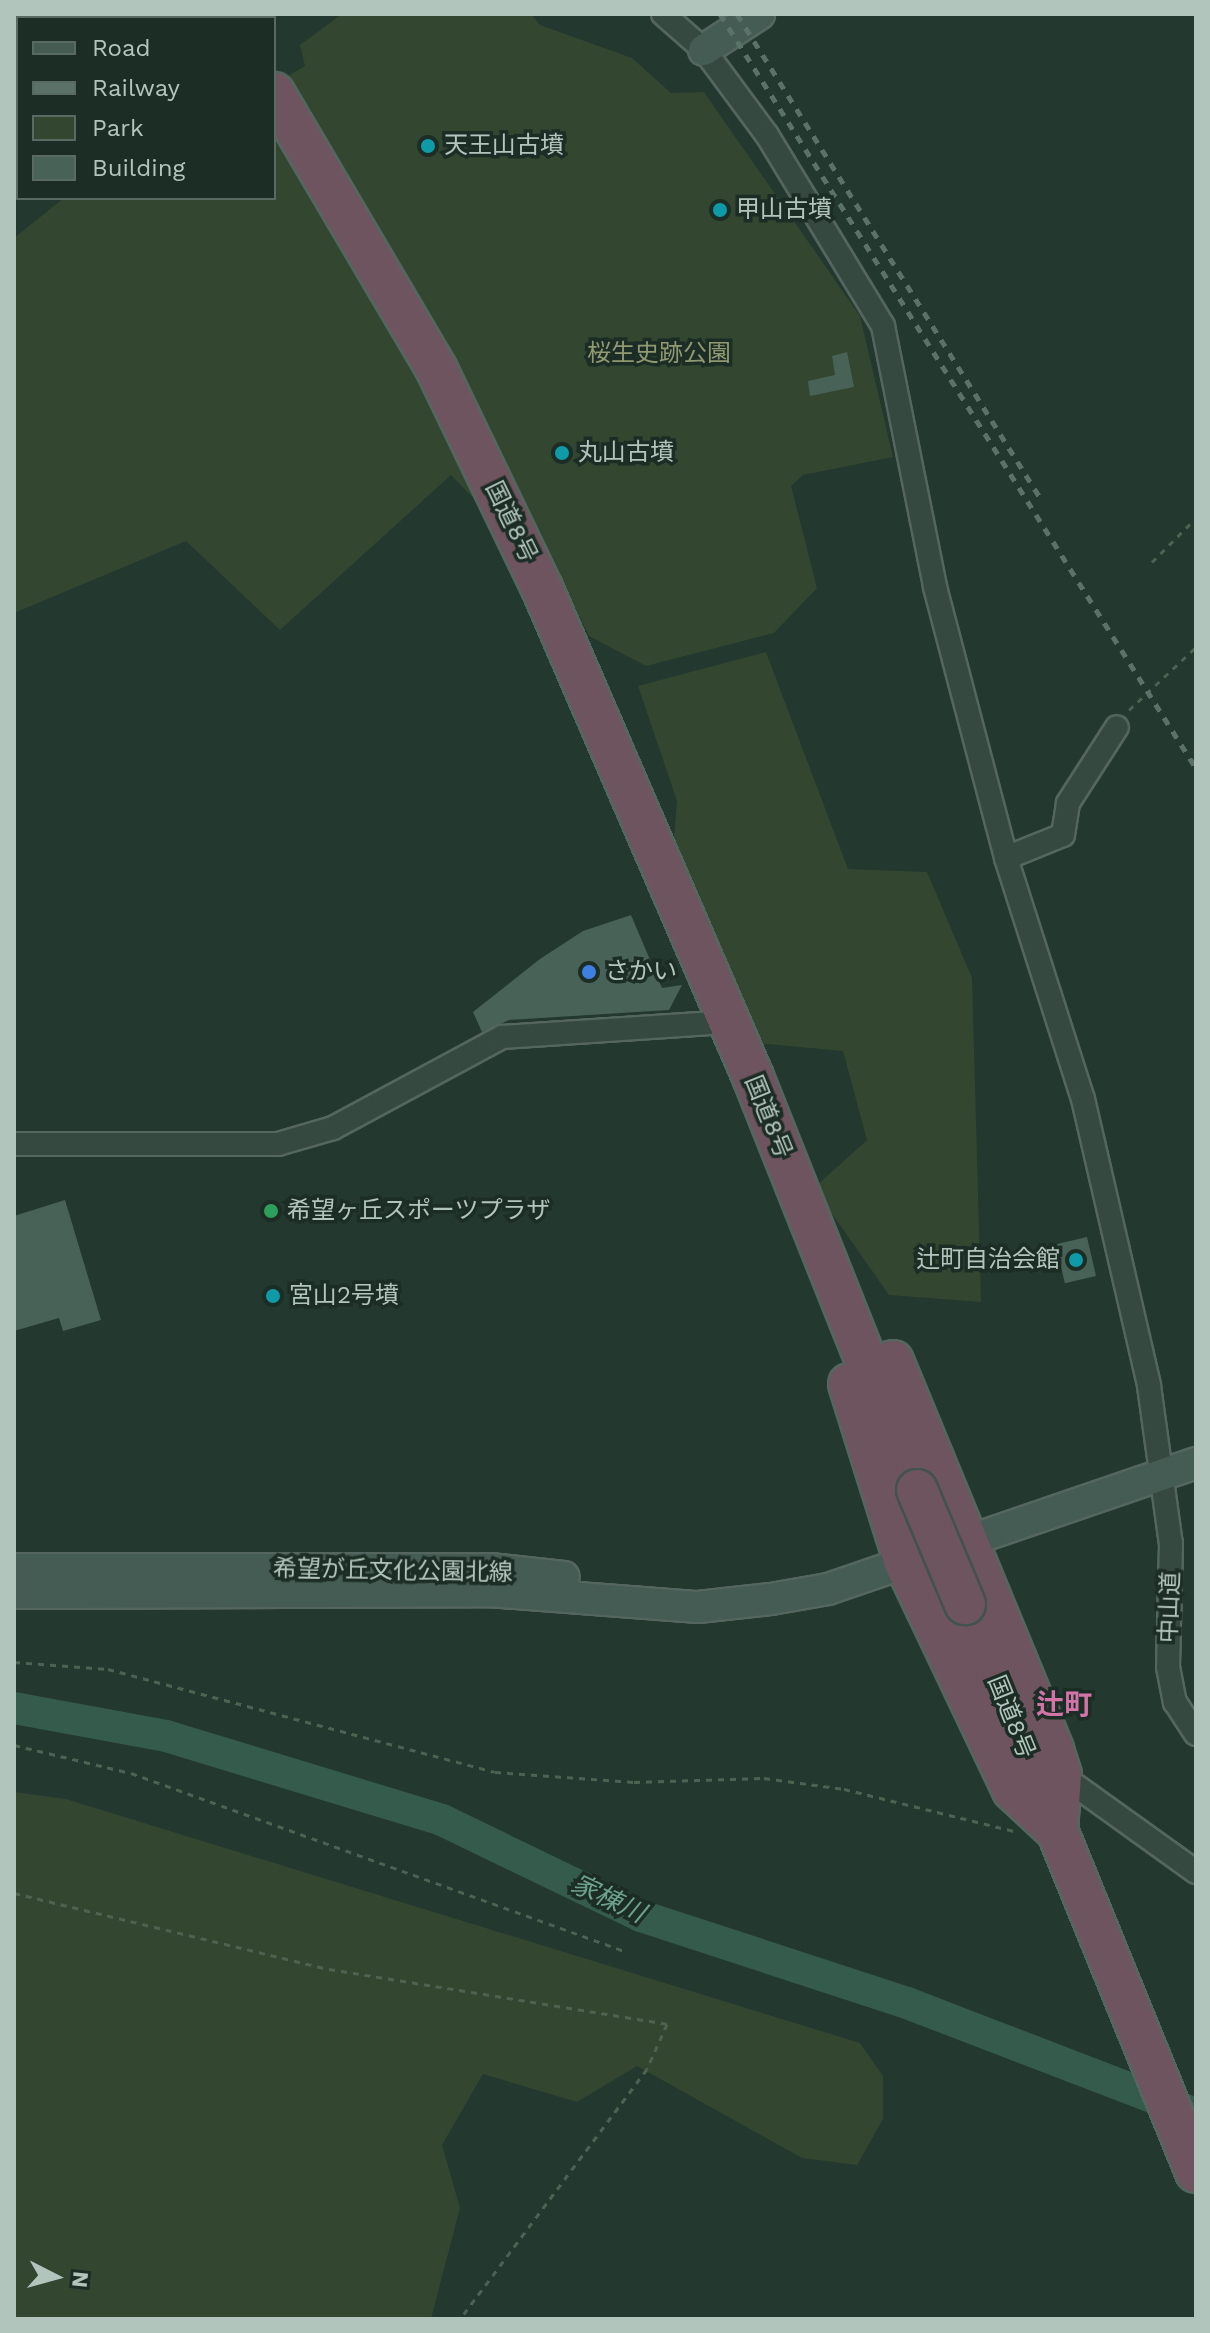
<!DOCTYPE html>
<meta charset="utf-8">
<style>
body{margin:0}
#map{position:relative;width:1210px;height:2333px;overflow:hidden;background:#23382f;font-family:"Work Sans","Noto Sans JP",sans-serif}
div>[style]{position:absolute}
.green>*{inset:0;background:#334630}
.river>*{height:32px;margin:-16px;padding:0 16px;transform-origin:16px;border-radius:16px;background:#345b4b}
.building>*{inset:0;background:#496257;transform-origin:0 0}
.path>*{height:3px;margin-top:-1.5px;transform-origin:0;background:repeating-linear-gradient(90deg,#4d6251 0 6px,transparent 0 12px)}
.roads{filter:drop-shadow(2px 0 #54665f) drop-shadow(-2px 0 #54665f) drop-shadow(0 2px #54665f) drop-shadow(0 -2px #54665f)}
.street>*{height:22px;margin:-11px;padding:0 11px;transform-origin:11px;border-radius:11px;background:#364941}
.secondary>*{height:30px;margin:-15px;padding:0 15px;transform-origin:15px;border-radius:15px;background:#445c53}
.highway>*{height:40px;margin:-20px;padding:0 20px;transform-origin:20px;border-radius:20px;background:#6e545e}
.rail>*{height:5px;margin-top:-2.5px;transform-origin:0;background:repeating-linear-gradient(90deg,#5a7268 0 8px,transparent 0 16px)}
.bridges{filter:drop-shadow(2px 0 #41534c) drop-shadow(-2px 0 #41534c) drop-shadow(0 2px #41534c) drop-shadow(0 -2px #41534c)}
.highway-bridge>*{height:40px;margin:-20px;padding:0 20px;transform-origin:20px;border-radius:20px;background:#6e545e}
.dots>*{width:22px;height:22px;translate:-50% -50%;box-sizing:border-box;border:4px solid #1c2d26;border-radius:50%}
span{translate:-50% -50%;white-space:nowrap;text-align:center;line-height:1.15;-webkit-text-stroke:7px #1c2d26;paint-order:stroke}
.poi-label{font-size:24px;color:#b1c5bd}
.left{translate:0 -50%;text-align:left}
.right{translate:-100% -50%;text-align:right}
.park-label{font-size:24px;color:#909971}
.street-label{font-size:24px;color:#b1c5bd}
.water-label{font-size:26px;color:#6ca28b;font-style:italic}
.quarter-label{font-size:28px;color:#d274a8;font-weight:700}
.frame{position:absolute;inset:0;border:16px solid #b1c5bd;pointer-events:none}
.legend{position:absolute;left:16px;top:16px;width:260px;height:184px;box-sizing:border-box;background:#1c2d26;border:2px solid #586a62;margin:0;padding:10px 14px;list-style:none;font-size:24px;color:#b1c5bd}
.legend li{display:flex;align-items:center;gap:16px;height:40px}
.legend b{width:40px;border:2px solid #586a62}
.north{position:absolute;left:16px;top:2237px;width:80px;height:80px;-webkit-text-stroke:6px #1c2d26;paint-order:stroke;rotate:96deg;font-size:22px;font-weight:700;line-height:32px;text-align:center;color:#b1c5bd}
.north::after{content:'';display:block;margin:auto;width:28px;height:36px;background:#b1c5bd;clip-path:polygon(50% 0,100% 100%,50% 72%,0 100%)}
</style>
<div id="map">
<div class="green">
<i style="clip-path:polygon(342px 14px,531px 14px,540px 25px,632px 58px,671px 93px,704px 92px,860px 316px,893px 457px,803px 475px,791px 486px,817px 588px,774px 633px,646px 666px,589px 636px,570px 598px,451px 475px,280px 630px,186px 541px,14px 613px,14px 238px,64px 198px,274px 198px,274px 84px,305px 66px,300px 45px)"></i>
<i style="clip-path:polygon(766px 652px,848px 869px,927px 872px,972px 978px,981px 1302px,889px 1295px,814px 1188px,867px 1140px,843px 1051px,735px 1041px,674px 837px,677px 801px,638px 686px)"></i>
<i style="clip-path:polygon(14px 1792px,66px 1799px,860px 2043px,883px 2076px,883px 2119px,857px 2165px,802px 2158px,637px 2066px,577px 2102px,483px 2074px,442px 2145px,460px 2208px,431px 2319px,14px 2319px)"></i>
</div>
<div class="river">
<i style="left:14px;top:1708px;width:155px;rotate:10.4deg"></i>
<i style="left:166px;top:1736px;width:288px;rotate:16.9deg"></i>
<i style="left:442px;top:1820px;width:221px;rotate:25.8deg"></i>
<i style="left:641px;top:1916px;width:280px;rotate:18.1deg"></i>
<i style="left:907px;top:2003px;width:310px;rotate:21deg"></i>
</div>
<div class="building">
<i style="clip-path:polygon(847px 352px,854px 387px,810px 396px,808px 381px,835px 375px,832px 356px)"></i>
<i style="clip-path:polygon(631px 915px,662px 988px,682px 985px,669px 1010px,509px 1020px,482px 1032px,473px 1012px,540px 959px,583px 931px)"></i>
<i style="clip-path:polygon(65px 1200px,101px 1320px,63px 1331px,59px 1318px,14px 1331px,14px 1216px)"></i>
<i style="left:1087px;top:1237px;width:40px;height:32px;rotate:77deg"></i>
</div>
<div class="path">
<i style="left:1152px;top:562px;width:62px;rotate:-45deg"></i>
<i style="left:1129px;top:710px;width:92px;rotate:-43.2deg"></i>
<i style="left:14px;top:1662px;width:94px;rotate:4.3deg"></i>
<i style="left:108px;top:1669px;width:400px;rotate:14.9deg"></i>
<i style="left:495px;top:1772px;width:139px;rotate:4.1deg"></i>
<i style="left:634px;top:1782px;width:130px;rotate:-1.8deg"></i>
<i style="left:764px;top:1778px;width:81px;rotate:7.8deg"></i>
<i style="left:844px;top:1789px;width:175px;rotate:13.9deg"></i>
<i style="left:14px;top:1745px;width:120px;rotate:13.5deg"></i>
<i style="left:131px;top:1773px;width:527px;rotate:19.84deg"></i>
<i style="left:14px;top:1893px;width:324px;rotate:13.6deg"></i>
<i style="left:329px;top:1969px;width:342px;rotate:9.2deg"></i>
<i style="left:667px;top:2024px;width:49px;rotate:114deg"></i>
<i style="left:647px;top:2069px;width:312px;rotate:126.8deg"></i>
</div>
<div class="roads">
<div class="street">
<i style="left:663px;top:14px;width:55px;rotate:41.3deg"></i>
<i style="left:704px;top:50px;width:106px;rotate:53.5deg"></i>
<i style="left:767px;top:135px;width:223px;rotate:58.7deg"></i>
<i style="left:883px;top:326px;width:266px;rotate:78.7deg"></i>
<i style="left:935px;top:587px;width:280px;rotate:75.3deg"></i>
<i style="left:1006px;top:858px;width:253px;rotate:72.3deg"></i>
<i style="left:1083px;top:1099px;width:294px;rotate:77deg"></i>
<i style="left:1149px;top:1386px;width:160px;rotate:82.1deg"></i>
<i style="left:1171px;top:1544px;width:123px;rotate:91.4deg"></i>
<i style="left:1168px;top:1667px;width:36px;rotate:79deg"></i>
<i style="left:1175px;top:1702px;width:38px;rotate:57deg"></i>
<i style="left:1006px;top:858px;width:61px;rotate:-22deg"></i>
<i style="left:1063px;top:835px;width:32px;rotate:-81deg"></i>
<i style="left:1068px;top:803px;width:90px;rotate:-57.2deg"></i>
<i style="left:14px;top:1144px;width:264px"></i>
<i style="left:278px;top:1144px;width:57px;rotate:-16.2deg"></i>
<i style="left:333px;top:1128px;width:192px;rotate:-28.3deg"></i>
<i style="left:502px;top:1037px;width:225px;rotate:-3.8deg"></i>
<i style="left:1061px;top:1775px;width:166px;rotate:35.7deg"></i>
</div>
<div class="secondary">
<i style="left:704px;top:50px;width:66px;rotate:-33.2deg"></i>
<i style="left:14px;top:1569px;width:476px"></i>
<i style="left:490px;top:1569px;width:74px;rotate:6.2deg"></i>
<i style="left:14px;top:1593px;width:475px;rotate:-0.2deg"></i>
<i style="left:489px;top:1591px;width:210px;rotate:4.4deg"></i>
<i style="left:698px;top:1607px;width:73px;rotate:-6.3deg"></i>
<i style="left:771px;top:1599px;width:58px;rotate:-10deg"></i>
<i style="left:828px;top:1589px;width:389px;rotate:-18.9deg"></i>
</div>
<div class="highway">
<i style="left:221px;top:14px;width:5px;rotate:53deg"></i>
<i style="left:274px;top:93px;width:321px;rotate:59.5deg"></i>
<i style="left:437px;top:370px;width:242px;rotate:64.3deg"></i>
<i style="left:542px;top:588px;width:533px;rotate:66.66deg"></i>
<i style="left:753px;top:1077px;width:444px;rotate:68.3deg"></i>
<i style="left:893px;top:1361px;width:421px;rotate:67.6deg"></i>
<i style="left:1053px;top:1750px;width:26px;rotate:72deg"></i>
<i style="left:1061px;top:1775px;width:56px;rotate:94.1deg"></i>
<i style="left:849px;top:1384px;width:188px;rotate:72.6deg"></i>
<i style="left:905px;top:1563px;width:251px;rotate:64.6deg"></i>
<i style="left:1013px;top:1790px;width:60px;rotate:43deg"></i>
<i style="left:965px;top:1604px;width:613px;rotate:67.87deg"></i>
</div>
</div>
<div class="rail">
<i style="left:720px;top:14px;width:892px;rotate:57.74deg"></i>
<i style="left:737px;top:14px;width:569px;rotate:57.93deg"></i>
</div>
<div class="bridges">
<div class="highway-bridge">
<i style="left:917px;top:1490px;width:124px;rotate:67.2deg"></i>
</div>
</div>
<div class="dots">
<i style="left:428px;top:146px;background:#0f9aa8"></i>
<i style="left:720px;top:210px;background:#0f9aa8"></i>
<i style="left:562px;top:453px;background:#0f9aa8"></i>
<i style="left:589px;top:972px;background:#3f7fe0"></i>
<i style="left:271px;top:1211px;background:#2e9e5b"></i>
<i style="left:1076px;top:1260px;background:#0f9aa8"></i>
<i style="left:273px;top:1296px;background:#0f9aa8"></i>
</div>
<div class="poi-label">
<span class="left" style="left:444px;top:146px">天王山古墳</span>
<span class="left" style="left:736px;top:210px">甲山古墳</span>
<span class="left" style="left:578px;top:453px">丸山古墳</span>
<span class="left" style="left:605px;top:972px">さかい</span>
<span class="left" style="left:287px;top:1211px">希望ヶ丘スポーツプラザ</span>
<span class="right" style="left:1060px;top:1260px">辻町自治会館</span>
<span class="left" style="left:289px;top:1296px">宮山2号墳</span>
</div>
<div class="park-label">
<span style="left:659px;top:354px">桜生史跡公園</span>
</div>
<div class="street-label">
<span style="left:511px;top:522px;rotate:64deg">国道8号</span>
<span style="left:768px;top:1117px;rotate:68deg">国道8号</span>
<span style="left:393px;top:1571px;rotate:1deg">希望が丘文化公園北線</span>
<span style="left:1170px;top:1607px;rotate:-88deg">中山道</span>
<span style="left:1011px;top:1717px;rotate:68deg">国道8号</span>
</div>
<div class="water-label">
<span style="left:608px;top:1899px;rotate:25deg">家棟川</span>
</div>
<div class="quarter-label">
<span style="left:1064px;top:1705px">辻町</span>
</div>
<div class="frame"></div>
<ul class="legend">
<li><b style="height:10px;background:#445c53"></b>Road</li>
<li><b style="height:10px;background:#5a7268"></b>Railway</li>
<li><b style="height:22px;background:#334630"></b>Park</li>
<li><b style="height:22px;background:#496257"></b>Building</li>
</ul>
<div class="north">N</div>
</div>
